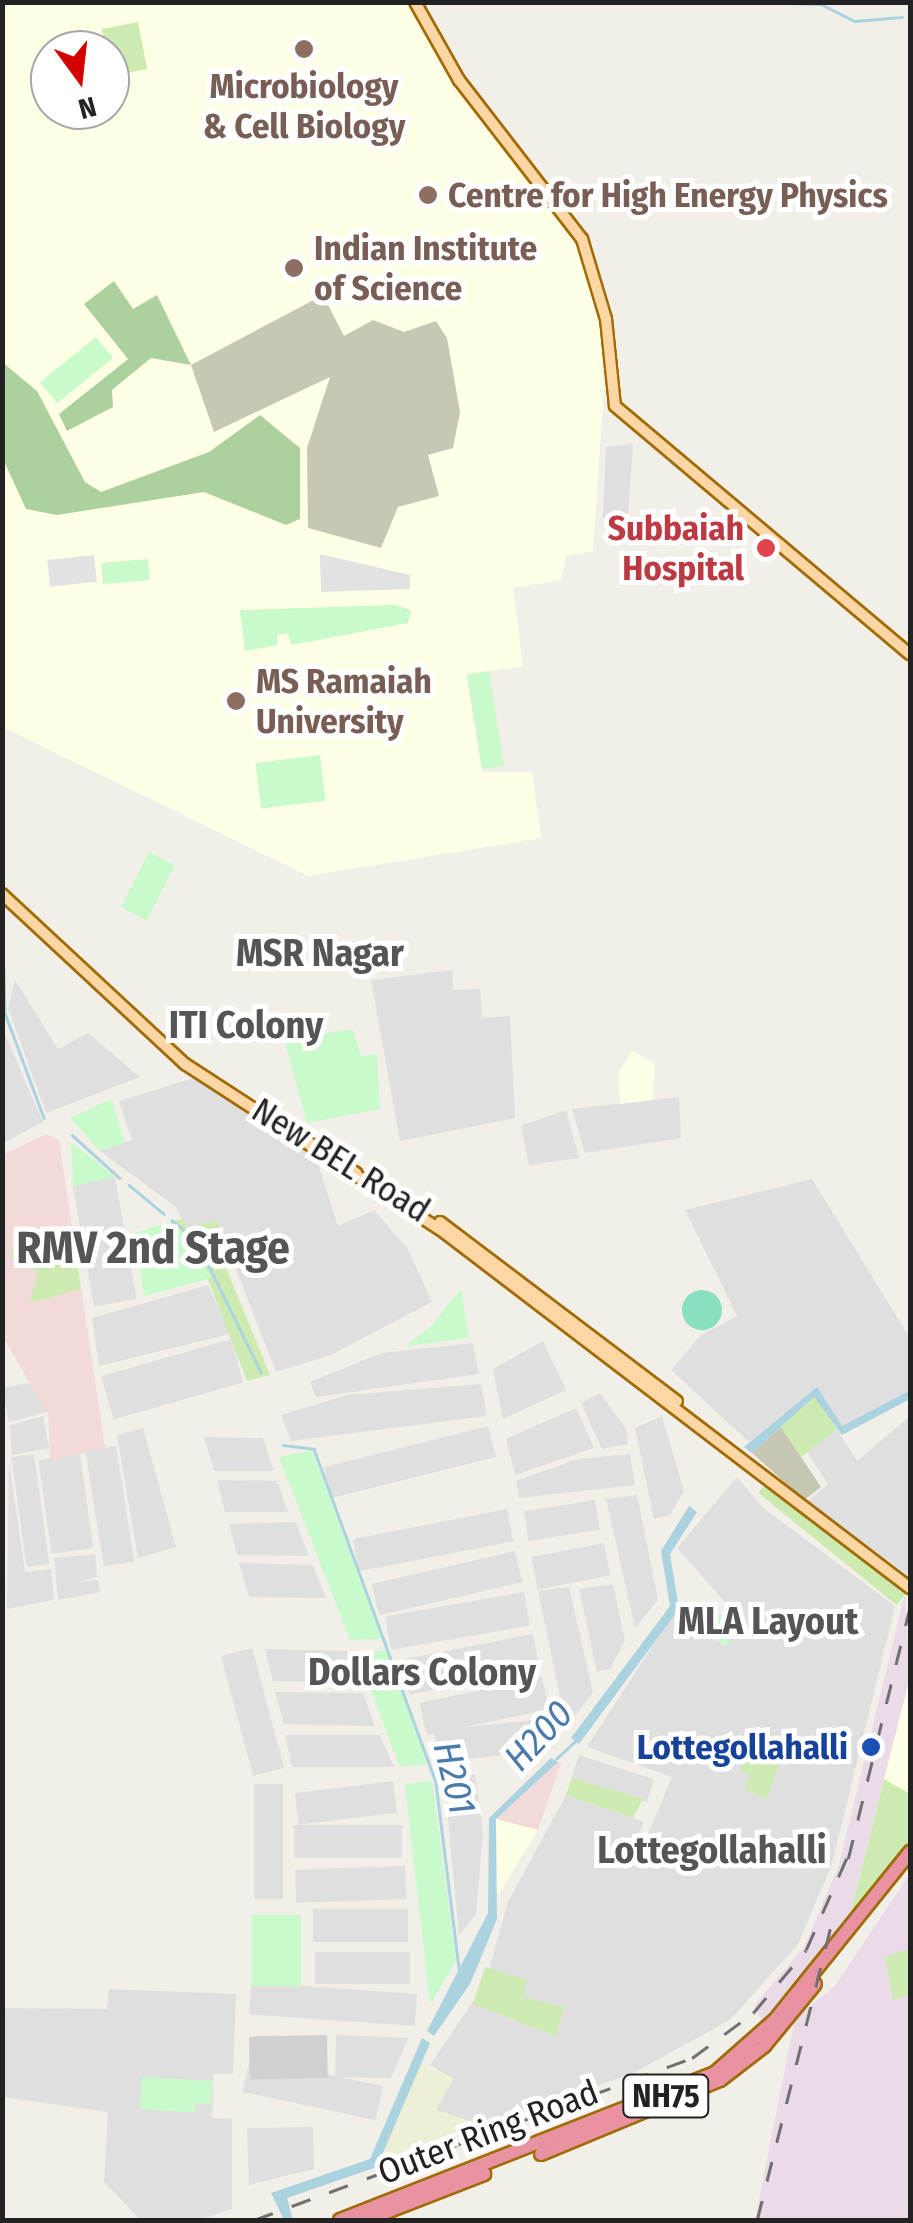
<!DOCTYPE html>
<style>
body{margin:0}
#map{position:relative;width:913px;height:2223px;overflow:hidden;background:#f2efe9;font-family:"Fira Sans Condensed",sans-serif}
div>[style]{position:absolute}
.residential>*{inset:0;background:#e0dfdf;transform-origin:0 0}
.commercial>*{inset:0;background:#f2dad9}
.industrial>*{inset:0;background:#ebdbe8}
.education>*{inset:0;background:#ffffe5}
.religious>*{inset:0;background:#d0d0d0;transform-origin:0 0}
.construction>*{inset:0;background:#c7c7b4}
.farmland>*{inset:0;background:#eef0d5}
.grass>*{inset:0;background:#cdebb0;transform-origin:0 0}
.forest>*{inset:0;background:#add19e}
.park>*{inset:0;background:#c8facc;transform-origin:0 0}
.pitch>*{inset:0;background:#88e0be}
.round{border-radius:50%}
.parking>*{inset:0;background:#e2e2e2;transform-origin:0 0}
.water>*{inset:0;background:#aad3df}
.stream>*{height:2.5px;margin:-1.25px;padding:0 1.25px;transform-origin:1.25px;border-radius:1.25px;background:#aad3df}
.roads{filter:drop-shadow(2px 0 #a06b00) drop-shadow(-2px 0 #a06b00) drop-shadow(0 2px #a06b00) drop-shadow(0 -2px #a06b00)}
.major>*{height:10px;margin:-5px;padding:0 5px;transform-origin:5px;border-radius:5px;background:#fcd6a4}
.highway>*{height:12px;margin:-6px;padding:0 6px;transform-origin:6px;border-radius:6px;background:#e892a2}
.rail>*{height:2.5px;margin-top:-1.25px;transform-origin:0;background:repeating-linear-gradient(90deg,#707070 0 20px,transparent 0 40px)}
.dots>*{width:28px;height:28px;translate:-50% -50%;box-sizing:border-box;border:5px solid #fff;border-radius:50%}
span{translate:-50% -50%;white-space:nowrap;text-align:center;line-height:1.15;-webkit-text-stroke:10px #fff;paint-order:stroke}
.shield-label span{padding:2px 8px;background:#fff;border:2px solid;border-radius:8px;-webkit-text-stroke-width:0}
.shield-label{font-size:32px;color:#222;font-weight:700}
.education-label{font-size:35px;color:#785e54;font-weight:700}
.left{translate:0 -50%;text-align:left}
.health-label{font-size:35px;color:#be3a42;font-weight:700}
.right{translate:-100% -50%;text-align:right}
.street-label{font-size:35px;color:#222}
.transit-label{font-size:35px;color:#164399;font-weight:700}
.neighbourhood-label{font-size:38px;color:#555;font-weight:700}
.water-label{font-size:38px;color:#4a7aab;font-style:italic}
.district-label{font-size:45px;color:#555;font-weight:700}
.frame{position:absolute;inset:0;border:5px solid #222;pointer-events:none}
.north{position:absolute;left:30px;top:30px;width:100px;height:100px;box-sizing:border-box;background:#fff;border:2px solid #a7a7a7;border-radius:50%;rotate:165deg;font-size:28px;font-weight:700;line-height:40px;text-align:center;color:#222}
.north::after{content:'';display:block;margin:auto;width:35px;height:45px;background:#d40000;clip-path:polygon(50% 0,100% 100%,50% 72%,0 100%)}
</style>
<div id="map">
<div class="residential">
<i style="clip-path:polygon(633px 444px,628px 515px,603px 518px,606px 447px)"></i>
<i style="clip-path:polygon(452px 970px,453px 990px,480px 989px,482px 1018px,510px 1016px,515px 1118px,400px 1141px,371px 980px)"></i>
<i style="clip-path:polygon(15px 980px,58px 1049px,88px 1033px,140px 1077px,46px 1113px,8px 1008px)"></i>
<i style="clip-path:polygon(3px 1029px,43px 1122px,3px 1143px,2px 1029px)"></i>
<i style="clip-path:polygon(194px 1078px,316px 1158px,338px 1226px,374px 1210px,408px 1249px,432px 1302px,331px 1355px,276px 1372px,217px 1220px,186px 1228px,176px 1207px,100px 1151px,132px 1140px,119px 1101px)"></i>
<i style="clip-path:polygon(679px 1097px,681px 1138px,585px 1153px,572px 1109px)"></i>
<i style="clip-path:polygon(566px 1110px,579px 1158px,529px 1165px,521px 1126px)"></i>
<i style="left:115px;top:1177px;width:124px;height:43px;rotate:80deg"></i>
<i style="clip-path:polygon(812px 1179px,910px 1338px,910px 1391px,842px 1426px,817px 1388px,749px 1442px,671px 1370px,701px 1335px,737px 1316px,685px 1210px)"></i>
<i style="clip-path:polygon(208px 1285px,230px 1334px,99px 1366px,92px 1318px)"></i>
<i style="left:231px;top:1339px;width:45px;height:135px;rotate:74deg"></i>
<i style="clip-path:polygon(543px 1341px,566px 1390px,503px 1419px,493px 1369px)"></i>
<i style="clip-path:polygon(473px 1343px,479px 1374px,316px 1397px,310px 1382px,381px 1353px)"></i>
<i style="clip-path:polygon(30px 1383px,47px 1412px,9px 1422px,2px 1388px)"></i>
<i style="clip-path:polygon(481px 1384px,487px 1416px,291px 1441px,281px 1415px,348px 1395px)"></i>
<i style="clip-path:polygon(600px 1393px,626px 1429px,628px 1444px,602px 1449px,581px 1403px)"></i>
<i style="clip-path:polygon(576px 1408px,594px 1448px,515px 1475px,506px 1439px)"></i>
<i style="clip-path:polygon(43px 1416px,49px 1448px,12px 1455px,10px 1425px)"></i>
<i style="clip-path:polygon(662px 1416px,684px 1491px,670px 1515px,654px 1519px,635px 1428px)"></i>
<i style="clip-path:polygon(910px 1416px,910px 1567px,908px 1575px,808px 1501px,828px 1484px,807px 1452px,837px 1429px,857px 1461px)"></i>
<i style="left:488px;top:1426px;width:32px;height:169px;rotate:76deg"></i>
<i style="clip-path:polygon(143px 1428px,176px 1547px,138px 1558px,117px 1435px)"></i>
<i style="clip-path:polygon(204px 1437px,263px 1438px,274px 1471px,214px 1471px)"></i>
<i style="left:116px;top:1446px;width:117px;height:31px;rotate:81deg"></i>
<i style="left:34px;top:1454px;width:111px;height:23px;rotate:82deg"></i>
<i style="left:80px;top:1454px;width:95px;height:42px;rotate:82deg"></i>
<i style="clip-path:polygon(630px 1454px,635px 1485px,519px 1498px,516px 1481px,578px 1459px)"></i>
<i style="clip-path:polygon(9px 1461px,25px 1572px,51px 1569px,54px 1600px,7px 1609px)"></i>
<i style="clip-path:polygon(737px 1477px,762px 1507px,895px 1606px,832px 1864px,798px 1944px,730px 2020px,635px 2072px,487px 2127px,436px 2110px,453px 2079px,430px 2065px,485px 1984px,508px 1902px,566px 1795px,644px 1822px,637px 1839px,645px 1841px,672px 1777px,587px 1747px,672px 1616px,725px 1646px,741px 1620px,677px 1548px)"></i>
<i style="clip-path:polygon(217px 1480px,277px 1481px,288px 1512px,225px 1512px)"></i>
<i style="clip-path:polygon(637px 1495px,658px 1600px,635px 1628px,606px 1499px)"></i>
<i style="left:595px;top:1500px;width:30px;height:72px;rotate:81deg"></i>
<i style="left:507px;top:1509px;width:33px;height:157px;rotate:79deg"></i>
<i style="clip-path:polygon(296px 1522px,309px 1556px,237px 1555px,229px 1524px)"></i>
<i style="left:604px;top:1543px;width:33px;height:74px;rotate:79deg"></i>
<i style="left:515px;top:1551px;width:32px;height:147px;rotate:77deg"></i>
<i style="clip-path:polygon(95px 1554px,97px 1577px,78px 1582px,98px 1580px,100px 1592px,58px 1600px,54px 1558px)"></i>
<i style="clip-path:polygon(239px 1563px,313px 1565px,326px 1598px,249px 1597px)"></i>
<i style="clip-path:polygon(613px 1584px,625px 1641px,610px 1669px,597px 1672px,579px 1589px)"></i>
<i style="clip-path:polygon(569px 1587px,593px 1692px,576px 1715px,564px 1715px,538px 1591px)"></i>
<i style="left:524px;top:1592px;width:34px;height:141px;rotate:80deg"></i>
<i style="left:533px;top:1634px;width:36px;height:133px;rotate:79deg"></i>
<i style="left:252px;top:1648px;width:124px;height:32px;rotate:75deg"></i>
<i style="clip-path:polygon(265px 1649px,348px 1651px,359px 1683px,273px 1681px)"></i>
<i style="left:542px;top:1677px;width:33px;height:125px;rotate:78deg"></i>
<i style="clip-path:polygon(275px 1692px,363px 1693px,375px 1726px,284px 1724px)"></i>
<i style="clip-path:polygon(549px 1718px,555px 1739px,540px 1751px,443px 1762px,433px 1731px)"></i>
<i style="clip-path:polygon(285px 1735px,380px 1735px,394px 1767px,292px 1767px)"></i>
<i style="left:579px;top:1755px;width:79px;height:24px;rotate:18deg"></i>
<i style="clip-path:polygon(475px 1774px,483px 1834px,476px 1914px,459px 1936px,444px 1777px)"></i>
<i style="left:393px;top:1781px;width:32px;height:99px;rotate:83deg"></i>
<i style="left:283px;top:1784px;width:115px;height:29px;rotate:90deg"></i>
<i style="left:294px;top:1825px;width:108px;height:33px"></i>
<i style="left:405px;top:1866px;width:33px;height:110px;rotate:88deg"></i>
<i style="left:313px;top:1909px;width:95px;height:33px"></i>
<i style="left:315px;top:1952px;width:95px;height:32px"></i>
<i style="clip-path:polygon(109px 1989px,236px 1994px,233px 2074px,214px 2074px,212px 2118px,232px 2119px,232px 2209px,199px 2220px,141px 2220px,104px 2182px,108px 2112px,3px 2097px,3px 2008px,107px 2009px)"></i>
<i style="left:417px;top:1994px;width:32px;height:166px;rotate:94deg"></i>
<i style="clip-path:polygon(336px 2035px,409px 2038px,391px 2078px,335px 2077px)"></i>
<i style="left:383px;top:2086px;width:35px;height:136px;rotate:102deg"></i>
<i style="clip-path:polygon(313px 2127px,314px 2169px,249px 2185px,247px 2128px)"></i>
</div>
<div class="commercial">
<i style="clip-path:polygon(46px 1134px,59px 1140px,105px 1448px,50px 1461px,48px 1414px,3px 1337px,2px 1155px)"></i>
<i style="clip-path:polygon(561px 1763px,538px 1830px,496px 1819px,558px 1762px)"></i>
</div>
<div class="industrial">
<i style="clip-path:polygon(905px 1594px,910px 1678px,849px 1919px,762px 2021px,754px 2006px,804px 1947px,839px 1865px)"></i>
<i style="clip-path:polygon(910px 1874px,910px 2220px,755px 2220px,795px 2018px,835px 1986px)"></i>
</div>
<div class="education">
<i style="clip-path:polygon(evenodd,2px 3px,410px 3px,436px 55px,578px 243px,600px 320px,604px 387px,593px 551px,566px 556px,561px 580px,513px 588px,523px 666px,466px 675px,482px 772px,532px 772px,541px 838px,308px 876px,3px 727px,2px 3px,50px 50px,110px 50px,110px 110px,50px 110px,50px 50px)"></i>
<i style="clip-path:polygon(632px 1051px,655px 1064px,652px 1100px,620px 1104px,619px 1072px)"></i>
<i style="clip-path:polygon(910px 1678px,910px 1842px,849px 1919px,884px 1779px)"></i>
<i style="clip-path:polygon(496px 1819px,538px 1830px,498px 1895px,493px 1879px)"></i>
</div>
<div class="religious">
<i style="left:327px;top:2035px;width:43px;height:78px;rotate:89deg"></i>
</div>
<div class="construction">
<i style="clip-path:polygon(323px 295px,344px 336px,373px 320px,404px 332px,436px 321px,447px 338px,460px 412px,453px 448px,428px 455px,439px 496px,398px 507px,381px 548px,308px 528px,307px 448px,330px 377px,214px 432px,191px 365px)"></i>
<i style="clip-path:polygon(781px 1427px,821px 1487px,804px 1500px,752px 1453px)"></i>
</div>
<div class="farmland">
<i style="clip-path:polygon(418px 2064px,453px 2078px,436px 2110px,487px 2127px,378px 2167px)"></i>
</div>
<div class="grass">
<i style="left:138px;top:22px;width:48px;height:37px;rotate:79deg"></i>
<i style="clip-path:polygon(182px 1219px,187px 1228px,217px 1220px,221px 1233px,213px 1236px,270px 1375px,247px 1381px,194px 1243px,169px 1222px)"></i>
<i style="clip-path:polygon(22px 1232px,75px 1248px,81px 1289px,30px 1303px,38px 1272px,10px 1256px)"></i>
<i style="clip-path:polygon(814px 1396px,837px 1429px,801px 1457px,781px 1427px)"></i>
<i style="left:767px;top:1482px;width:178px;height:14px;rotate:39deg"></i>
<i style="clip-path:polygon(752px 1728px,787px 1738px,767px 1799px,745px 1789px,750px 1775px,741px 1771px)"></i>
<i style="clip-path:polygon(572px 1778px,643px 1799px,633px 1818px,566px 1795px)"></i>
<i style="clip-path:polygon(884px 1779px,910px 1794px,910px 1842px,849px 1919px)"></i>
<i style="clip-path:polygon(910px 1949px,910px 1995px,893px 2000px,885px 1956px)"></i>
<i style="clip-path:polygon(485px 1967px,526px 1980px,523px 1997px,564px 2007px,556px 2036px,473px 2004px)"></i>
</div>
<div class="forest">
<i style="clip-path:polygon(114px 281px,133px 309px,157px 295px,191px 365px,151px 358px,112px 390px,113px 407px,67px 431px,59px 414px,128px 359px,84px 304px)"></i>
<i style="clip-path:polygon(2px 362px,37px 391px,85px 482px,101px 492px,209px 452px,260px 415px,300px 448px,300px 519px,286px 525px,204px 492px,57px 515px,26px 509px,3px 459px)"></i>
</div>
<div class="park">
<i style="left:96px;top:337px;width:27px;height:72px;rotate:51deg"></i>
<i style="left:148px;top:559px;width:21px;height:47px;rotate:85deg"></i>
<i style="clip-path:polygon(395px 605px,411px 610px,408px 623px,291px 645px,288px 633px,277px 635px,278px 645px,245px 651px,240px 610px)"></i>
<i style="left:489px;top:671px;width:96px;height:22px;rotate:81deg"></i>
<i style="left:320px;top:755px;width:46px;height:65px;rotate:83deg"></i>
<i style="left:149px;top:852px;width:29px;height:62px;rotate:27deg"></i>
<i style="clip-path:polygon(353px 1029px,361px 1056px,377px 1054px,380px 1109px,307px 1123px,284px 1040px)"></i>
<i style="clip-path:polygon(111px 1099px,125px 1143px,100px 1151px,70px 1118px)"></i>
<i style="clip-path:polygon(71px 1142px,115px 1177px,73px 1186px)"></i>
<i style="clip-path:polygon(169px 1222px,194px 1243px,211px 1278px,144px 1296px,135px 1233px)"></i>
<i style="clip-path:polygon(461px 1289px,469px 1338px,406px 1346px,431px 1326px)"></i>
<i style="clip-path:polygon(312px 1450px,382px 1639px,350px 1640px,279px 1457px)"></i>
<i style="clip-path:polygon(679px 1604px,742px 1620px,726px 1646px,672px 1616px)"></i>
<i style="clip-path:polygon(386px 1650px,427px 1764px,400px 1767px,357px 1654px)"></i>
<i style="clip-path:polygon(432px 1781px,456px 1961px,430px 2004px,405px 1784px)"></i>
<i style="left:252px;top:1915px;width:49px;height:71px"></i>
<i style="clip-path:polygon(142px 2077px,213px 2081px,211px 2104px,196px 2103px,195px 2113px,140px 2109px)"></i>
</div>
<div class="pitch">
<i class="round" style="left:682px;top:1290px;width:40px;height:40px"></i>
</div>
<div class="parking">
<i style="clip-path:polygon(320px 554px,410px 575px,410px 589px,321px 592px)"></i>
<i style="left:94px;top:555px;width:27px;height:47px;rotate:84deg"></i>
</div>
<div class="water">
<i style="clip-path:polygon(817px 1387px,842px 1426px,909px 1391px,910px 1399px,842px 1435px,814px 1397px,752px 1453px,744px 1447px)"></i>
<i style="clip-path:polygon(689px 1506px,697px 1512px,670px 1554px,679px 1609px,579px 1744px,571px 1738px,670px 1606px,661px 1551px)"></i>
<i style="clip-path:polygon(551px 1758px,558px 1762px,496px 1819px,497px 1919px,470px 1984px,434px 2036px,427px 2031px,488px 1913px,489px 1818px)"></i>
<i style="clip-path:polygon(422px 2038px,430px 2043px,377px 2167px,287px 2198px,293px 2220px,284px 2220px,271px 2193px,370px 2159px)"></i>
</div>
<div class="stream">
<i style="left:751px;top:2px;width:70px;rotate:1.6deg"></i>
<i style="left:821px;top:4px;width:38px;rotate:27deg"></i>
<i style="left:855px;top:21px;width:47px;rotate:-4.9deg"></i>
<i style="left:4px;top:969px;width:44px;rotate:88.7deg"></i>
<i style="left:5px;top:1013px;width:112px;rotate:69.6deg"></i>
<i style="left:72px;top:1135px;width:64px;rotate:41.9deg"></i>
<i style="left:129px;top:1185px;width:45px;rotate:39.6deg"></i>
<i style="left:172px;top:1220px;width:33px;rotate:40deg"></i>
<i style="left:197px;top:1241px;width:146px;rotate:64deg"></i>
<i style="left:283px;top:1445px;width:31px;rotate:7deg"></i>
<i style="left:314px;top:1449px;width:356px;rotate:69.9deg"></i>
<i style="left:436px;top:1783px;width:202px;rotate:82.9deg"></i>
<i style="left:556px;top:1759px;width:26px;rotate:-43deg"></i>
</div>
<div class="roads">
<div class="major">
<i style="left:415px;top:2px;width:90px;rotate:60.6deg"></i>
<i style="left:459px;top:80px;width:201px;rotate:52.3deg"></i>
<i style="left:582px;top:239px;width:84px;rotate:73.3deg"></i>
<i style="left:606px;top:319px;width:87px;rotate:84.1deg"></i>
<i style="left:615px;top:406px;width:385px;rotate:40.1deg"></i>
<i style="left:2px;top:894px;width:250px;rotate:42.9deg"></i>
<i style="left:185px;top:1064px;width:305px;rotate:33deg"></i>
<i style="left:441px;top:1230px;width:590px;rotate:37.36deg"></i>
<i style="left:311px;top:1144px;width:54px;rotate:32.8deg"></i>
<i style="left:440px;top:1222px;width:297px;rotate:37.1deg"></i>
</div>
<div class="highway">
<i style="left:541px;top:2154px;width:194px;rotate:-22.5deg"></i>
<i style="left:720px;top:2080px;width:56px;rotate:-37.7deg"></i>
<i style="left:764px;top:2046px;width:80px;rotate:-50.6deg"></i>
<i style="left:340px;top:2220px;width:403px;rotate:-21.4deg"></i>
<i style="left:715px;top:2073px;width:80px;rotate:-41.5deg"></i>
<i style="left:775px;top:2020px;width:216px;rotate:-51.2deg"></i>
<i style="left:366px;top:2220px;width:127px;rotate:-21.3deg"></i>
</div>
</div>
<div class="rail">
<i style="left:848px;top:1859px;width:260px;rotate:-76.2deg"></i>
<i style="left:254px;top:2220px;width:467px;rotate:-20.3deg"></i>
<i style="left:692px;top:2058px;width:76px;rotate:-36.4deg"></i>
<i style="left:753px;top:2013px;width:82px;rotate:-49.9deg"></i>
<i style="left:806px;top:1950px;width:111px;rotate:-66.2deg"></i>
<i style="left:757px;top:2220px;width:312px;rotate:-75.9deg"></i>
</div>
<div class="dots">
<i style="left:304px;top:49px;background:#8d6e63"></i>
<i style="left:428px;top:195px;background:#8d6e63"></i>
<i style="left:294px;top:268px;background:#8d6e63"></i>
<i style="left:766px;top:548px;background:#e0444e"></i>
<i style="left:236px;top:701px;background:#8d6e63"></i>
<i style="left:871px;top:1747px;background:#1a4fb4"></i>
</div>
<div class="shield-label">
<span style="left:666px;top:2096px">NH75</span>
</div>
<div class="education-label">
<span style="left:304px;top:106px">Microbiology<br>&amp; Cell Biology</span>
<span class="left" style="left:448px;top:195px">Centre for High Energy Physics</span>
<span class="left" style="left:314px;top:268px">Indian Institute<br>of Science</span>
<span class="left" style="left:256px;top:701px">MS Ramaiah<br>University</span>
</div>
<div class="health-label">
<span class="right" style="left:744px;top:548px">Subbaiah<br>Hospital</span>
</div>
<div class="street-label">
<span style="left:341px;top:1160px;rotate:32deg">New BEL Road</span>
<span style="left:488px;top:2132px;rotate:-21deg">Outer Ring Road</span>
</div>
<div class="transit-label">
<span class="right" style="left:848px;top:1747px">Lottegollahalli</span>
</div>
<div class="neighbourhood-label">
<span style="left:320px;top:954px">MSR Nagar</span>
<span style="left:246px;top:1026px">ITI Colony</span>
<span style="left:768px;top:1622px">MLA Layout</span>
<span style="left:422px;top:1673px">Dollars Colony</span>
<span style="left:712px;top:1851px">Lottegollahalli</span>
</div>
<div class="water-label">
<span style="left:539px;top:1736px;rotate:-47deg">H200</span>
<span style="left:454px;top:1778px;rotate:76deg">H201</span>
</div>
<div class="district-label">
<span style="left:153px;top:1249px">RMV 2nd Stage</span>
</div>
<div class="frame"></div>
<div class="north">N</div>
</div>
